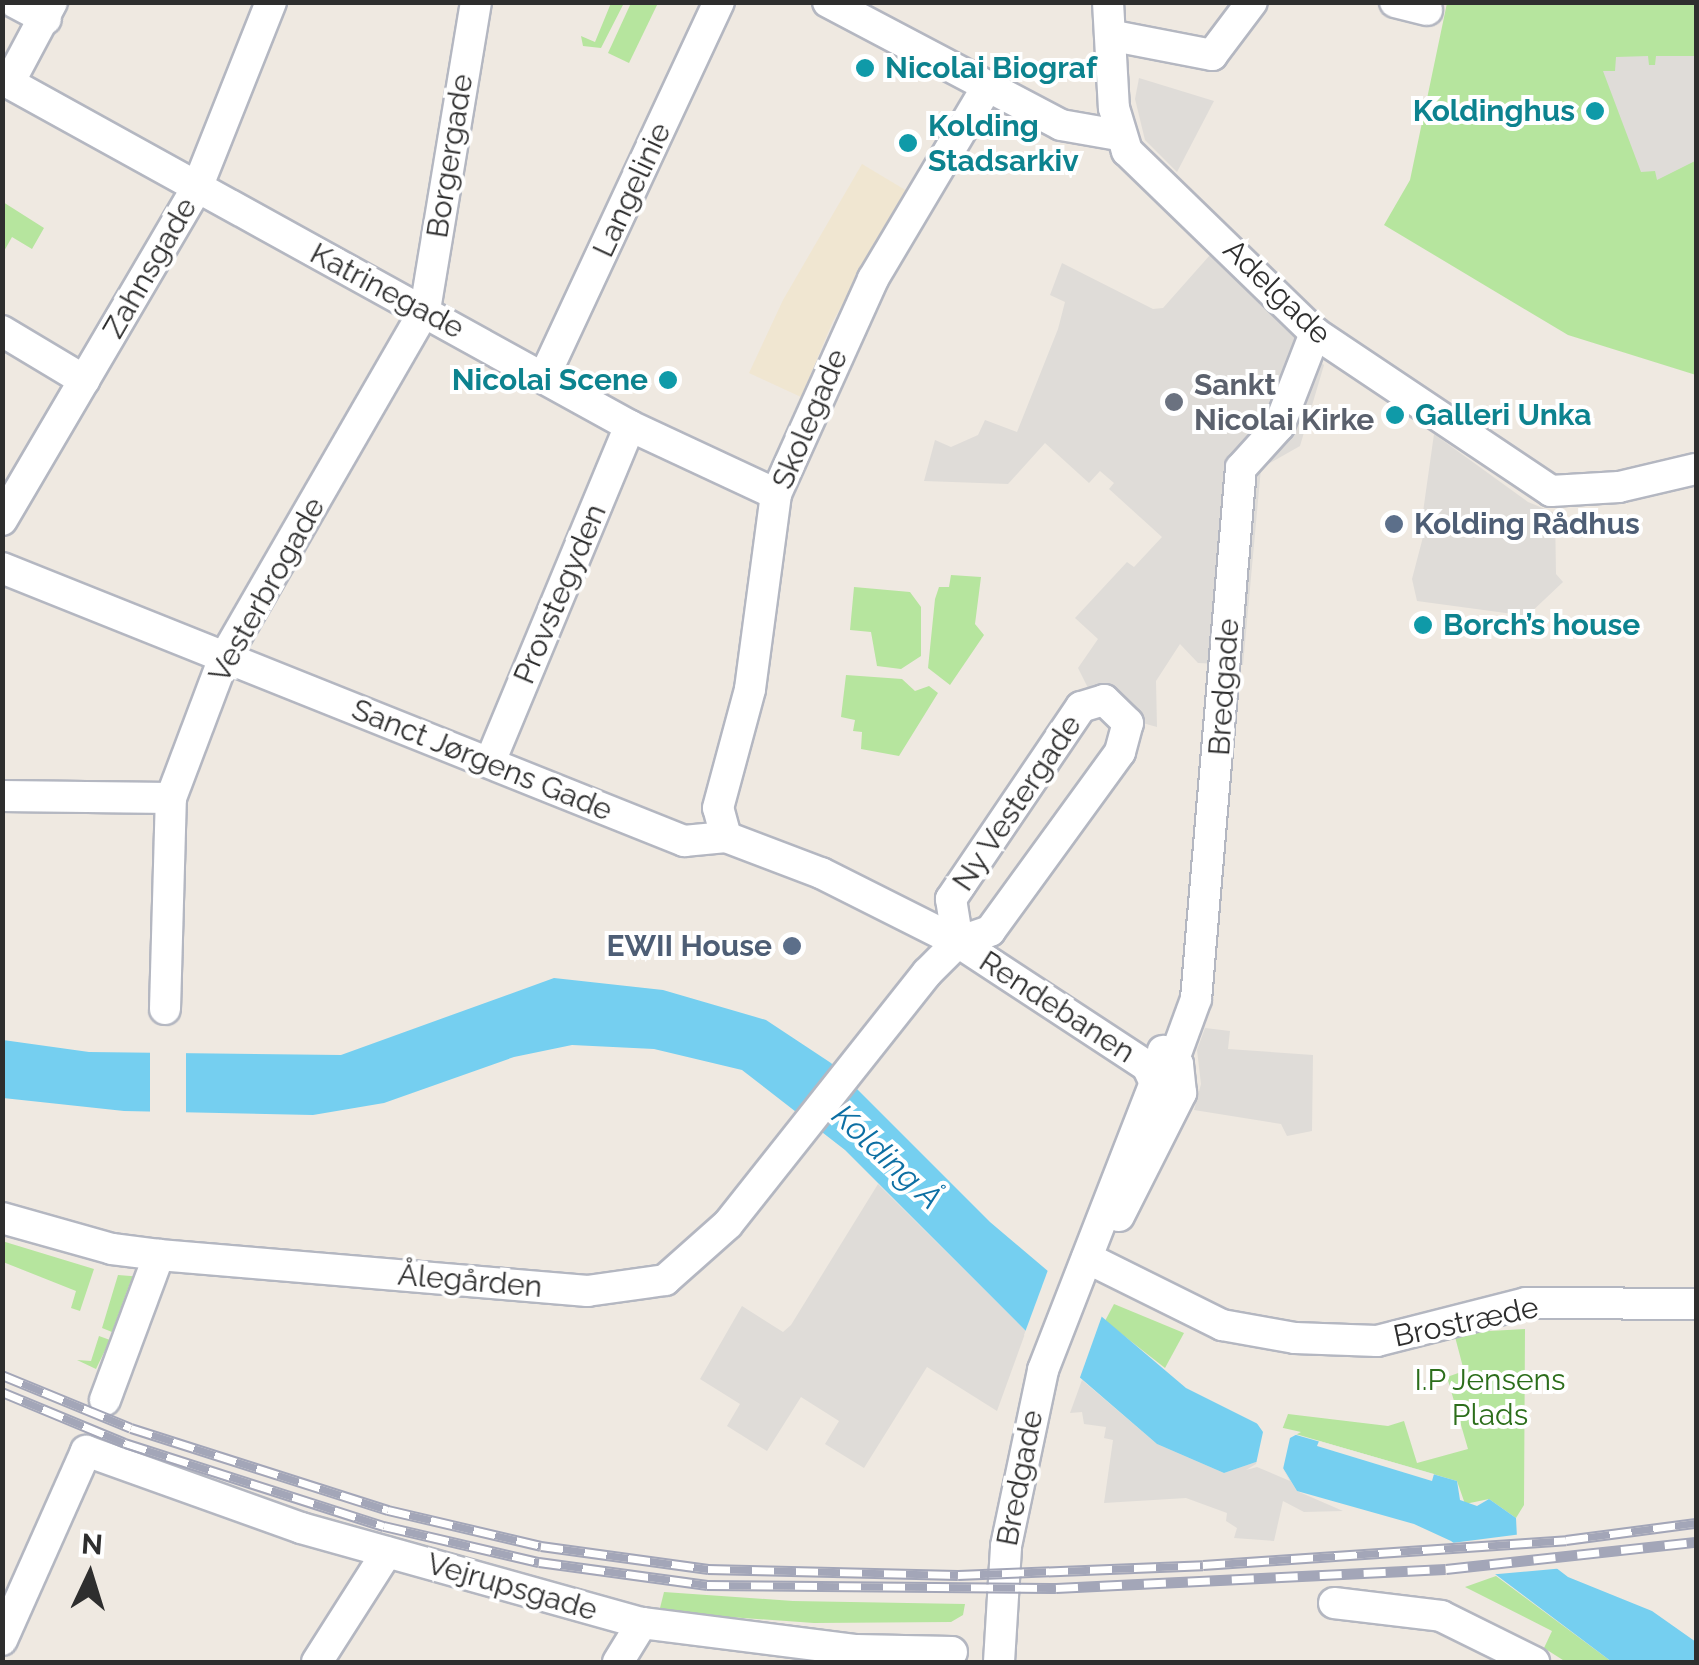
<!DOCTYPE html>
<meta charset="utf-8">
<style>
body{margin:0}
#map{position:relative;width:1699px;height:1665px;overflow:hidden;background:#efe9e1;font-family:Raleway,sans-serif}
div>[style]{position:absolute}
.education>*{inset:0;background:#f0e6d1}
.green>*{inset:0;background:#b6e59e}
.plaza>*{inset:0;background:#dfdcd8}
.water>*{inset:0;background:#75cff0}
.pier>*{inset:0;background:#efe9e1;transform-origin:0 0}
.roads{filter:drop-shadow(2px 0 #b4b7c1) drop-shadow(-2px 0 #b4b7c1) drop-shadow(0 2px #b4b7c1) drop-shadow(0 -2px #b4b7c1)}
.minor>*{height:30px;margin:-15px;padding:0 15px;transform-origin:15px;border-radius:15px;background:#fff}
.rail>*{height:11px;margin-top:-5.5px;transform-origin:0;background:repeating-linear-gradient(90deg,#fff 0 22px,#a3a6b8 0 44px);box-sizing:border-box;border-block:2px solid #a3a6b8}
.dots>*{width:28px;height:28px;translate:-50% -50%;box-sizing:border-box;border:5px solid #fff;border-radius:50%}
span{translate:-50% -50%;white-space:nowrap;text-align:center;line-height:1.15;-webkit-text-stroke:8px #fff;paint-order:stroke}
.culture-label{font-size:30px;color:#0d838f;font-weight:700}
.left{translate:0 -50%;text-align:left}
.right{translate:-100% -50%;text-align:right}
.street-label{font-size:30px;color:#2e2e2e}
.worship-label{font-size:30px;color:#5b616d;font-weight:700}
.service-label{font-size:30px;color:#4e5e75;font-weight:700}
.park-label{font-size:30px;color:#2c6e1b}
.water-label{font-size:32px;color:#0d6fa3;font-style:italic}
.frame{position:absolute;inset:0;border:5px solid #2e2e2e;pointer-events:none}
.north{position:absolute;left:40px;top:1525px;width:100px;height:100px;-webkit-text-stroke:8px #fff;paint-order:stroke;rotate:4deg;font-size:28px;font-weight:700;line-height:40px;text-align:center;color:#2e2e2e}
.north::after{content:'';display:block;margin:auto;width:35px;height:45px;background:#2e2e2e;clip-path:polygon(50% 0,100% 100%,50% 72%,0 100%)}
</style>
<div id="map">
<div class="education">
<i style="clip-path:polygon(862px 164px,907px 191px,833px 321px,801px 397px,749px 373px,783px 300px)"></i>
</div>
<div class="green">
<i style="clip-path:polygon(611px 3px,624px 3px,601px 48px,583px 46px,581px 36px,595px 42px)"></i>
<i style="clip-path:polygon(631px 3px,658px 3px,629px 63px,608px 53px)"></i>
<i style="clip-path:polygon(1447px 3px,1696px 3px,1696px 375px,1568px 335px,1384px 225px,1410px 180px)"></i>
<i style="clip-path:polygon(3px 202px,44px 228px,32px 249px,12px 237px,3px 253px)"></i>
<i style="clip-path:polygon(951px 575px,981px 577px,975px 624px,984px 635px,950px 685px,928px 668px,935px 599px,939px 587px,949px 587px)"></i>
<i style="clip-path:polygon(854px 587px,910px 592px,921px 607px,921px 656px,901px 669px,877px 666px,871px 632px,850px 630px)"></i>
<i style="clip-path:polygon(846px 675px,902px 679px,915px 691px,929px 686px,938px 693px,899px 756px,861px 749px,862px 732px,853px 731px,855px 720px,841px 717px)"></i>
<i style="clip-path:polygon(2px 1241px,94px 1269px,80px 1311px,71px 1308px,76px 1291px,3px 1262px)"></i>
<i style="clip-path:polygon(118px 1275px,143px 1277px,130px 1283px,112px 1332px,102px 1328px)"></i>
<i style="clip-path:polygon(1114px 1304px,1184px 1333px,1165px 1368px,1105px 1321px)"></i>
<i style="clip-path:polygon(1525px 1329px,1524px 1505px,1516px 1518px,1489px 1499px,1465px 1504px,1457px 1481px,1282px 1430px,1288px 1414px,1388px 1426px,1404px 1421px,1417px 1463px,1468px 1449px,1447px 1377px,1464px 1371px,1454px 1333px)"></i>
<i style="clip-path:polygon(99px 1336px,110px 1340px,96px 1369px,77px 1360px,91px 1361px)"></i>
<i style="clip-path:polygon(1496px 1576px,1612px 1662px,1566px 1662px,1544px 1648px,1552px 1631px,1465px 1587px)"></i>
<i style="clip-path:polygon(664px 1592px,793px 1601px,965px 1604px,963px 1615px,951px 1622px,814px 1623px,659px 1612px)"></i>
</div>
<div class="plaza">
<i style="clip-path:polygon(1648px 56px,1649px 65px,1655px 65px,1656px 56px,1696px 56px,1695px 161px,1657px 180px,1655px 171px,1641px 172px,1603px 71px,1615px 71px,1616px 57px)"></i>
<i style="clip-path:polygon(1139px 78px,1214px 101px,1177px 172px,1145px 140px,1135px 99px)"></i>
<i style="clip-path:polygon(1210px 255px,1324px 365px,1300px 446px,1261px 468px,1243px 665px,1198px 663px,1180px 644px,1156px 681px,1157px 727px,1139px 722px,1111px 695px,1088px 688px,1078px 668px,1098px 639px,1075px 618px,1127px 562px,1134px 567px,1162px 537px,1109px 489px,1114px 483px,1100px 471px,1089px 483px,1045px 443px,1008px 484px,924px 481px,935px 440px,951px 447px,978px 435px,985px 420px,1017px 432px,1058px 329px,1065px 302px,1050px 295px,1062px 263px,1153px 309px,1163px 308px)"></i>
<i style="clip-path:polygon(1434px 434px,1528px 502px,1555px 513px,1556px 574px,1563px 582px,1527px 616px,1417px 601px,1412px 579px,1429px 514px,1423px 512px)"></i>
<i style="clip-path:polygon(1205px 1028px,1230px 1031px,1228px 1049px,1313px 1055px,1312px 1131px,1287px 1136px,1281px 1124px,1194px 1110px,1201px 1084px,1197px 1050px)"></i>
<i style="clip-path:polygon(878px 1184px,1026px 1331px,997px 1411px,927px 1367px,864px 1468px,825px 1444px,839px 1421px,801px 1397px,767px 1451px,727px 1426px,740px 1404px,700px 1379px,742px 1306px,783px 1332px,791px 1325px)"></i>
<i style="clip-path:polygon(1082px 1380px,1157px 1444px,1224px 1473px,1256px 1462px,1283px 1469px,1297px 1491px,1343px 1511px,1304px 1512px,1283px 1501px,1274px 1541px,1234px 1538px,1237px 1528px,1226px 1521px,1227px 1513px,1186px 1498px,1104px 1503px,1113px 1440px,1104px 1438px,1106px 1427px,1084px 1424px,1082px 1412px,1070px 1413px)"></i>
</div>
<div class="water">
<i style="clip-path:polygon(554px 978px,663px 990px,766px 1020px,831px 1063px,990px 1222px,1186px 1388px,1258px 1424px,1457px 1481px,1460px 1500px,1477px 1506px,1489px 1499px,1516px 1518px,1517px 1538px,1568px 1577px,1652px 1611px,1696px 1642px,1696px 1662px,1612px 1662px,1451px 1541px,1414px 1524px,1297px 1491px,1283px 1468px,1256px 1462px,1224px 1473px,1157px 1444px,1026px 1331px,845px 1150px,742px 1070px,654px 1049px,572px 1045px,514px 1057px,384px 1103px,313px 1115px,124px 1111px,3px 1098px,3px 1040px,89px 1052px,341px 1055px)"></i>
</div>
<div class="pier">
<i style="left:150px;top:1049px;width:36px;height:68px"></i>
<i style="clip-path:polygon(1048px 1270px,1103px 1313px,1078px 1383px,1024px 1335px)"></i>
<i style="clip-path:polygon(1256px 1422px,1301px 1432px,1290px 1438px,1283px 1469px,1290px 1481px,1257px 1467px,1246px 1470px,1256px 1464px,1263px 1432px)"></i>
<i style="clip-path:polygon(1319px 1441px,1434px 1474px,1432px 1481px,1317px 1446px)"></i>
<i style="clip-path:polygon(1522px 1534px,1565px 1568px,1487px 1575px,1444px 1544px)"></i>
</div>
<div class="roads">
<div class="minor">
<i style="left:14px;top:2px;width:36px;rotate:28deg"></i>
<i style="left:828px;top:2px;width:263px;rotate:27.8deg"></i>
<i style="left:1061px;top:125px;width:58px;rotate:10deg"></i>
<i style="left:1108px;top:2px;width:106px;rotate:86.8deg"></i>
<i style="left:1114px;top:108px;width:45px;rotate:73.2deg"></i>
<i style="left:1127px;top:151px;width:262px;rotate:44.1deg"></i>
<i style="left:1315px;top:333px;width:284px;rotate:33.8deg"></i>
<i style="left:1551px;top:491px;width:68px;rotate:-3.4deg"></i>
<i style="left:1619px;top:487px;width:79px;rotate:-13.2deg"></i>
<i style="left:1395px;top:2px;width:33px;rotate:14deg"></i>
<i style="left:1114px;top:36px;width:100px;rotate:11deg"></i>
<i style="left:1212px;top:55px;width:66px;rotate:-53deg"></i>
<i style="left:2px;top:79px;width:717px;rotate:28.92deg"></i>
<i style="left:630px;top:426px;width:161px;rotate:25deg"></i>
<i style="left:9px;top:83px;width:92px;rotate:-62deg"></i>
<i style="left:2px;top:331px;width:96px;rotate:30.9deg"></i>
<i style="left:544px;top:377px;width:414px;rotate:-65deg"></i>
<i style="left:2px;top:520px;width:385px;rotate:-59.6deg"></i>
<i style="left:197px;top:188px;width:200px;rotate:-68.3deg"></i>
<i style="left:2px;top:568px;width:735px;rotate:21.82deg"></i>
<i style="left:684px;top:841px;width:42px;rotate:-5.4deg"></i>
<i style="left:726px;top:837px;width:102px;rotate:20.8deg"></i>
<i style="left:821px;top:873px;width:153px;rotate:26.7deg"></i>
<i style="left:958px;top:942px;width:226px;rotate:33.3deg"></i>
<i style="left:1147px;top:1066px;width:19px;rotate:65deg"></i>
<i style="left:490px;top:762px;width:364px;rotate:-67.4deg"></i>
<i style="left:2px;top:796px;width:169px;rotate:0.7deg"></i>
<i style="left:726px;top:837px;width:30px;rotate:-105deg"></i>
<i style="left:718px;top:808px;width:123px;rotate:-74.9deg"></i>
<i style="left:750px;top:689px;width:197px;rotate:-82.4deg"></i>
<i style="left:776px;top:494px;width:236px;rotate:-65.7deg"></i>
<i style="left:873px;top:279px;width:221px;rotate:-59.3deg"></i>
<i style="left:165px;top:1009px;width:211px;rotate:-88.4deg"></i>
<i style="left:171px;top:798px;width:150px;rotate:-69.3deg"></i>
<i style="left:224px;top:658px;width:402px;rotate:-60deg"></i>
<i style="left:425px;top:310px;width:312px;rotate:-80.6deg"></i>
<i style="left:1119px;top:1216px;width:138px;rotate:-63.2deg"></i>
<i style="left:1181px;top:1093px;width:29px;rotate:-96deg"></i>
<i style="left:1178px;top:1064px;width:20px;rotate:-139deg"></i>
<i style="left:2px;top:1218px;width:114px;rotate:15.7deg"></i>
<i style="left:112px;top:1249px;width:47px;rotate:7.3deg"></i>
<i style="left:159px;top:1255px;width:430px;rotate:4.8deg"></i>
<i style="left:587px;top:1291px;width:79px;rotate:-8deg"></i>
<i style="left:665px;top:1280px;width:84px;rotate:-41.6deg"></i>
<i style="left:728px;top:1224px;width:320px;rotate:-51.6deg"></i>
<i style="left:927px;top:973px;width:44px;rotate:-45deg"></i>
<i style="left:958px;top:942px;width:34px;rotate:-19deg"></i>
<i style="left:990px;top:931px;width:221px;rotate:-54deg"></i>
<i style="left:1120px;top:752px;width:30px;rotate:-75deg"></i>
<i style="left:1128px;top:723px;width:33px;rotate:-136deg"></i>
<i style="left:1104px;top:700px;width:24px;rotate:163deg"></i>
<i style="left:1081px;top:707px;width:232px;rotate:124.1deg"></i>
<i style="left:951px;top:899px;width:44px;rotate:80.8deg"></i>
<i style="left:1087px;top:1258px;width:151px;rotate:26.4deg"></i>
<i style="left:1222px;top:1325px;width:74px;rotate:10.1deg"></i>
<i style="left:1295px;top:1338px;width:82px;rotate:2.1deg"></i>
<i style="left:1377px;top:1341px;width:154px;rotate:-14.3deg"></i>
<i style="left:1526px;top:1303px;width:170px;rotate:0.3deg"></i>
<i style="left:105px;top:1400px;width:155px;rotate:-69.6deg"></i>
<i style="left:1334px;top:1603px;width:108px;rotate:6.9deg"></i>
<i style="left:1441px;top:1616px;width:104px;rotate:26.3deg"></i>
<i style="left:2px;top:1640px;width:207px;rotate:-66deg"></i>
<i style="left:86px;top:1451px;width:228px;rotate:19.7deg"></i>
<i style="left:301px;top:1528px;width:354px;rotate:15.6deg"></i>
<i style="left:642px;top:1623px;width:216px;rotate:7.2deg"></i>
<i style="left:856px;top:1650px;width:96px;rotate:1.2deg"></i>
<i style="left:317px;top:1662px;width:130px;rotate:-57.5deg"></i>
<i style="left:618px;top:1662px;width:46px;rotate:-58.4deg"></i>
<i style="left:999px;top:1662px;width:116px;rotate:-86.5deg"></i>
<i style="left:1006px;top:1546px;width:180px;rotate:-78.1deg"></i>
<i style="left:1043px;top:1370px;width:308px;rotate:-68.7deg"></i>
<i style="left:1155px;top:1083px;width:31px;rotate:-52deg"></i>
<i style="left:1174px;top:1059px;width:64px;rotate:-69.9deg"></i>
<i style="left:1196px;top:999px;width:533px;rotate:-85.16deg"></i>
<i style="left:1241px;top:468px;width:57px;rotate:-47.9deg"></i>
<i style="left:1279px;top:426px;width:100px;rotate:-68.8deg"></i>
</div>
</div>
<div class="rail">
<i style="left:2px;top:1375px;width:139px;rotate:22.3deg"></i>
<i style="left:131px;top:1428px;width:270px;rotate:17.7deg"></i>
<i style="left:388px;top:1510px;width:157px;rotate:13.2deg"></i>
<i style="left:541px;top:1546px;width:169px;rotate:7.8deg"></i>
<i style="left:708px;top:1569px;width:250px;rotate:1.4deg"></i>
<i style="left:958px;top:1575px;width:245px;rotate:-2.3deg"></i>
<i style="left:1203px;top:1565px;width:364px;rotate:-3.9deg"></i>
<i style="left:1566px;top:1540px;width:131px;rotate:-7.5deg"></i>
<i style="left:2px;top:1392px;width:133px;rotate:22.5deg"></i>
<i style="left:125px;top:1443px;width:272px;rotate:17.8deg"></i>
<i style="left:384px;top:1526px;width:159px;rotate:13.1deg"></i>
<i style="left:539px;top:1562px;width:170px;rotate:7.8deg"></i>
<i style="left:707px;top:1585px;width:349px;rotate:0.5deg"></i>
<i style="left:1056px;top:1588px;width:390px;rotate:-2.8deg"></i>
<i style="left:1446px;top:1569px;width:251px;rotate:-6.2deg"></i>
</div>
<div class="dots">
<i style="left:865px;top:68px;background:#0f9aa8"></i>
<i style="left:1595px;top:111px;background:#0f9aa8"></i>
<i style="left:908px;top:143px;background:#0f9aa8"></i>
<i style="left:668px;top:380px;background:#0f9aa8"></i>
<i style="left:1174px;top:402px;background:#6b7280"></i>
<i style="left:1395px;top:415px;background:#0f9aa8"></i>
<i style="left:1394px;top:524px;background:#5c6f8a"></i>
<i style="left:1423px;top:625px;background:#0f9aa8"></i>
<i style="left:792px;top:946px;background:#5c6f8a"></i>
</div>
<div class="culture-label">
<span class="left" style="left:885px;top:68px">Nicolai Biograf</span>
<span class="right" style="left:1575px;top:111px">Koldinghus</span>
<span class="left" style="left:928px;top:143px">Kolding<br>Stadsarkiv</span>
<span class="right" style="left:648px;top:380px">Nicolai Scene</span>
<span class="left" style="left:1415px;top:415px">Galleri Unka</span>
<span class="left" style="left:1443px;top:625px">Borch’s house</span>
</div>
<div class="street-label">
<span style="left:450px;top:156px;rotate:-81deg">Borgergade</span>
<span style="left:632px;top:190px;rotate:-65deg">Langelinie</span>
<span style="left:150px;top:268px;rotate:-60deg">Zahnsgade</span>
<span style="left:387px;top:291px;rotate:28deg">Katrinegade</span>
<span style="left:1277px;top:292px;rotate:44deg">Adelgade</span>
<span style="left:810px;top:419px;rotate:-67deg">Skolegade</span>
<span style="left:267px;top:590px;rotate:-61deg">Vesterbrogade</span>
<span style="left:560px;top:594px;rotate:-67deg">Provstegyden</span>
<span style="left:1224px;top:687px;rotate:-86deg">Bredgade</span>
<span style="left:482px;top:760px;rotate:22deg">Sanct Jørgens Gade</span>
<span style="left:1017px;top:803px;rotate:-56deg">Ny Vestergade</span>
<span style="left:1057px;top:1007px;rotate:33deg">Rendebanen</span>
<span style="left:470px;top:1281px;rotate:5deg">Ålegården</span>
<span style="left:1466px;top:1322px;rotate:-12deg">Brostræde</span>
<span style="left:1020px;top:1478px;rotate:-79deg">Bredgade</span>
<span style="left:512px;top:1587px;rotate:16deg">Vejrupsgade</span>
</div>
<div class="worship-label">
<span class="left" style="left:1194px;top:402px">Sankt<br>Nicolai Kirke</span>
</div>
<div class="service-label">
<span class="left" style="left:1414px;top:524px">Kolding Rådhus</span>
<span class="right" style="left:772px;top:946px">EWII House</span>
</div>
<div class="park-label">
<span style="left:1490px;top:1397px">I.P Jensens<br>Plads</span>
</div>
<div class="water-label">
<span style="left:887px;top:1157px;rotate:43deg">Kolding Å</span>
</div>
<div class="frame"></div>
<div class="north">N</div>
</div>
